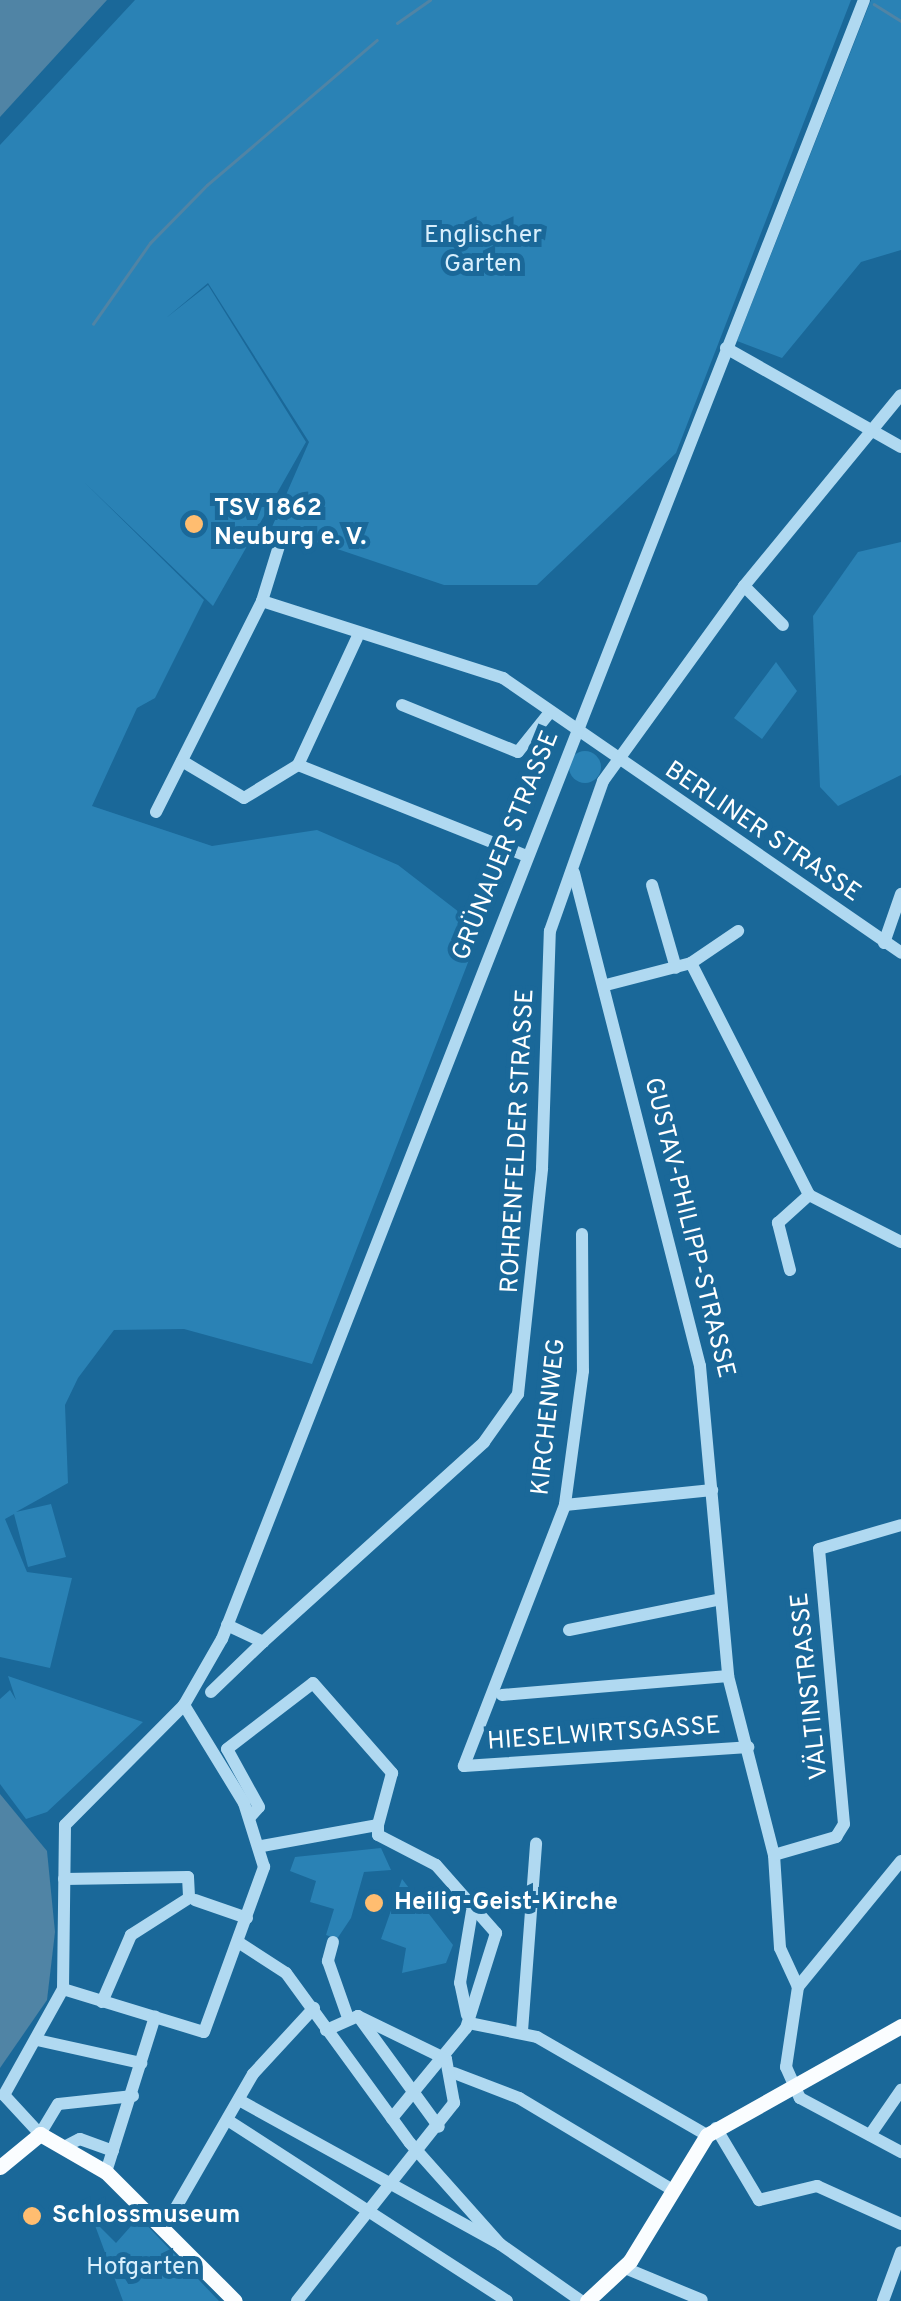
<!DOCTYPE html>
<meta charset="utf-8">
<style>
body{margin:0}
#map{position:relative;width:901px;height:2301px;overflow:hidden;background:#1a6899;font-family:Overpass,sans-serif}
div>[style]{position:absolute}
.green>*{inset:0;background:#2a82b5}
.round{border-radius:50%}
.water>*{inset:0;background:#5084a5}
.stream>*{height:2.5px;margin:-1.25px;padding:0 1.25px;transform-origin:1.25px;border-radius:1.25px;background:#5084a5}
.minor>*{height:12px;margin:-6px;padding:0 6px;transform-origin:6px;border-radius:6px;background:#b0d9f1}
.major>*{height:15px;margin:-7.5px;padding:0 7.5px;transform-origin:7.5px;border-radius:7.5px;background:#fafdff}
.dots>*{width:28px;height:28px;translate:-50% -50%;box-sizing:border-box;border:5px solid #1a6899;border-radius:50%}
span{translate:-50% -50%;white-space:nowrap;text-align:center;line-height:1.15;-webkit-text-stroke:10px #1a6899;paint-order:stroke}
.park-label{font-size:25px;color:#d7eefc}
.poi-label{font-size:25px;color:#fff;font-weight:700}
.left{translate:0 -50%;text-align:left}
.street-label{font-size:25px;color:#fff}
</style>
<div id="map">
<div class="green">
<i style="clip-path:polygon(135px 0,851px 0,676px 453px,537px 585px,444px 585px,272px 527px,309px 442px,208px 283px,166px 318px,208px 285px,306px 442px,213px 606px,84px 482px,204px 600px,155px 698px,137px 708px,92px 806px,212px 846px,317px 830px,398px 865px,481px 929px,312px 1364px,184px 1329px,114px 1330px,78px 1378px,65px 1405px,68px 1483px,16px 1512px,51px 1504px,66px 1557px,28px 1567px,14px 1514px,5px 1519px,27px 1572px,72px 1578px,50px 1668px,0 1657px,0 145px)"></i>
<i style="clip-path:polygon(871px 0,901px 0,901px 250px,861px 262px,782px 358px,737px 341px)"></i>
<i style="clip-path:polygon(901px 542px,901px 775px,838px 806px,820px 787px,813px 616px,858px 552px)"></i>
<i style="clip-path:polygon(776px 662px,797px 691px,762px 739px,734px 718px)"></i>
<i class="round" style="left:569px;top:751px;width:32px;height:32px"></i>
<i style="clip-path:polygon(8px 1676px,143px 1722px,47px 1812px,26px 1819px,0 1784px,0 1699px,10px 1690px,16px 1700px)"></i>
<i style="clip-path:polygon(381px 1848px,391px 1870px,364px 1872px,351px 1918px,337px 1939px,326px 1935px,334px 1909px,310px 1902px,316px 1881px,290px 1871px,295px 1857px)"></i>
<i style="clip-path:polygon(402px 1879px,453px 1945px,446px 1963px,402px 1973px,406px 1948px,381px 1939px)"></i>
<i style="clip-path:polygon(139px 2217px,219px 2301px,123px 2301px,93px 2220px,116px 2243px)"></i>
</div>
<div class="water">
<i style="clip-path:polygon(0 0,107px 0,0 117px)"></i>
<i style="clip-path:polygon(0 1794px,47px 1851px,55px 1932px,47px 2000px,0 2068px)"></i>
</div>
<div class="stream">
<i style="left:874px;top:4px;width:32px;rotate:32deg"></i>
<i style="left:397px;top:23px;width:40px;rotate:-34.9deg"></i>
<i style="left:93px;top:324px;width:99px;rotate:-54.9deg"></i>
<i style="left:150px;top:243px;width:81px;rotate:-45.5deg"></i>
<i style="left:207px;top:185px;width:223px;rotate:-40.5deg"></i>
</div>
<div class="minor">
<i style="left:726px;top:348px;width:201px;rotate:29.5deg"></i>
<i style="left:744px;top:586px;width:55px;rotate:45deg"></i>
<i style="left:262px;top:601px;width:253px;rotate:17.7deg"></i>
<i style="left:503px;top:678px;width:484px;rotate:34.6deg"></i>
<i style="left:402px;top:705px;width:125px;rotate:22.1deg"></i>
<i style="left:518px;top:752px;width:51px;rotate:-51.3deg"></i>
<i style="left:182px;top:761px;width:72px;rotate:30.8deg"></i>
<i style="left:244px;top:798px;width:63px;rotate:-31.4deg"></i>
<i style="left:298px;top:765px;width:140px;rotate:-65.1deg"></i>
<i style="left:298px;top:765px;width:246px;rotate:21.7deg"></i>
<i style="left:156px;top:812px;width:236px;rotate:-63.3deg"></i>
<i style="left:262px;top:601px;width:58px;rotate:-72.8deg"></i>
<i style="left:574px;top:873px;width:509px;rotate:75.66deg"></i>
<i style="left:700px;top:1366px;width:311px;rotate:84.8deg"></i>
<i style="left:728px;top:1676px;width:185px;rotate:75.6deg"></i>
<i style="left:774px;top:1855px;width:93px;rotate:86.3deg"></i>
<i style="left:780px;top:1948px;width:43px;rotate:65.2deg"></i>
<i style="left:652px;top:885px;width:86px;rotate:73.9deg"></i>
<i style="left:884px;top:943px;width:52px;rotate:-70.9deg"></i>
<i style="left:691px;top:963px;width:260px;rotate:63deg"></i>
<i style="left:606px;top:985px;width:88px;rotate:-14.5deg"></i>
<i style="left:691px;top:963px;width:57px;rotate:-34.2deg"></i>
<i style="left:582px;top:1234px;width:137px;rotate:89.6deg"></i>
<i style="left:583px;top:1371px;width:135px;rotate:97.7deg"></i>
<i style="left:565px;top:1505px;width:280px;rotate:111.2deg"></i>
<i style="left:464px;top:1766px;width:285px;rotate:-3.8deg"></i>
<i style="left:790px;top:1270px;width:49px;rotate:-104.3deg"></i>
<i style="left:778px;top:1223px;width:42px;rotate:-42.1deg"></i>
<i style="left:809px;top:1195px;width:103px;rotate:27.1deg"></i>
<i style="left:565px;top:1505px;width:148px;rotate:-5.8deg"></i>
<i style="left:227px;top:1625px;width:40px;rotate:25deg"></i>
<i style="left:263px;top:1642px;width:298px;rotate:-42.1deg"></i>
<i style="left:484px;top:1442px;width:59px;rotate:-54.7deg"></i>
<i style="left:518px;top:1394px;width:227px;rotate:-83.9deg"></i>
<i style="left:542px;top:1168px;width:237px;rotate:-88.1deg"></i>
<i style="left:550px;top:931px;width:159px;rotate:-70.5deg"></i>
<i style="left:603px;top:781px;width:241px;rotate:-54.1deg"></i>
<i style="left:744px;top:586px;width:247px;rotate:-50.6deg"></i>
<i style="left:569px;top:1630px;width:155px;rotate:-11.5deg"></i>
<i style="left:211px;top:1692px;width:72px;rotate:-43.9deg"></i>
<i style="left:502px;top:1695px;width:227px;rotate:-4.8deg"></i>
<i style="left:250px;top:1817px;width:13px;rotate:-48deg"></i>
<i style="left:259px;top:1807px;width:66px;rotate:-118.9deg"></i>
<i style="left:227px;top:1749px;width:108px;rotate:-37.5deg"></i>
<i style="left:313px;top:1683px;width:120px;rotate:48.7deg"></i>
<i style="left:392px;top:1773px;width:54px;rotate:105.1deg"></i>
<i style="left:378px;top:1825px;width:10px;rotate:90deg"></i>
<i style="left:378px;top:1835px;width:65px;rotate:27.3deg"></i>
<i style="left:436px;top:1865px;width:91px;rotate:48.6deg"></i>
<i style="left:496px;top:1933px;width:100px;rotate:107.5deg"></i>
<i style="left:466px;top:2028px;width:117px;rotate:129.4deg"></i>
<i style="left:262px;top:1846px;width:118px;rotate:-10.3deg"></i>
<i style="left:774px;top:1855px;width:65px;rotate:-16.2deg"></i>
<i style="left:836px;top:1837px;width:15px;rotate:-58deg"></i>
<i style="left:844px;top:1824px;width:276px;rotate:-95.2deg"></i>
<i style="left:819px;top:1549px;width:85px;rotate:-16.3deg"></i>
<i style="left:901px;top:1861px;width:163px;rotate:129.3deg"></i>
<i style="left:798px;top:1987px;width:81px;rotate:98.5deg"></i>
<i style="left:786px;top:2067px;width:34px;rotate:66deg"></i>
<i style="left:800px;top:2098px;width:115px;rotate:28.1deg"></i>
<i style="left:64px;top:1879px;width:124px;rotate:-0.9deg"></i>
<i style="left:188px;top:1877px;width:21px;rotate:87deg"></i>
<i style="left:189px;top:1898px;width:69px;rotate:147.5deg"></i>
<i style="left:131px;top:1935px;width:73px;rotate:113.4deg"></i>
<i style="left:195px;top:1900px;width:55px;rotate:19.1deg"></i>
<i style="left:238px;top:1942px;width:57px;rotate:32.9deg"></i>
<i style="left:286px;top:1973px;width:210px;rotate:53.9deg"></i>
<i style="left:410px;top:2143px;width:135px;rotate:48.3deg"></i>
<i style="left:333px;top:1942px;width:20px;rotate:105deg"></i>
<i style="left:328px;top:1961px;width:57px;rotate:70.6deg"></i>
<i style="left:63px;top:1989px;width:147px;rotate:17deg"></i>
<i style="left:204px;top:2032px;width:176px;rotate:-70deg"></i>
<i style="left:264px;top:1867px;width:67px;rotate:-107.4deg"></i>
<i style="left:244px;top:1803px;width:115px;rotate:-121.5deg"></i>
<i style="left:467px;top:2015px;width:33px;rotate:-102deg"></i>
<i style="left:460px;top:1983px;width:73px;rotate:-80.5deg"></i>
<i style="left:358px;top:2016px;width:137px;rotate:53.9deg"></i>
<i style="left:469px;top:2023px;width:69px;rotate:11.6deg"></i>
<i style="left:537px;top:2037px;width:196px;rotate:30deg"></i>
<i style="left:522px;top:2031px;width:188px;rotate:-85.7deg"></i>
<i style="left:37px;top:2040px;width:107px;rotate:12.5deg"></i>
<i style="left:454px;top:2073px;width:70px;rotate:21deg"></i>
<i style="left:519px;top:2098px;width:174px;rotate:30.9deg"></i>
<i style="left:133px;top:2096px;width:75px;rotate:173.9deg"></i>
<i style="left:58px;top:2104px;width:35px;rotate:121deg"></i>
<i style="left:40px;top:2134px;width:53px;rotate:-132.7deg"></i>
<i style="left:4px;top:2095px;width:121px;rotate:-60.9deg"></i>
<i style="left:63px;top:1989px;width:164px;rotate:-89.3deg"></i>
<i style="left:65px;top:1825px;width:169px;rotate:-45.2deg"></i>
<i style="left:184px;top:1705px;width:76px;rotate:-60.1deg"></i>
<i style="left:222px;top:1639px;width:1760px;rotate:-68.61deg"></i>
<i style="left:239px;top:2100px;width:298px;rotate:28.9deg"></i>
<i style="left:500px;top:2244px;width:99px;rotate:35.1deg"></i>
<i style="left:229px;top:2121px;width:331px;rotate:32.9deg"></i>
<i style="left:716px;top:2128px;width:84px;rotate:59.2deg"></i>
<i style="left:759px;top:2200px;width:60px;rotate:-13.6deg"></i>
<i style="left:817px;top:2186px;width:92px;rotate:24.3deg"></i>
<i style="left:870px;top:2135px;width:55px;rotate:-55.4deg"></i>
<i style="left:62px;top:2148px;width:20px;rotate:-27deg"></i>
<i style="left:80px;top:2139px;width:35px;rotate:20deg"></i>
<i style="left:106px;top:2172px;width:163px;rotate:-72.5deg"></i>
<i style="left:167px;top:2223px;width:172px;rotate:-60deg"></i>
<i style="left:253px;top:2074px;width:90px;rotate:-47.3deg"></i>
<i style="left:625px;top:2268px;width:83px;rotate:22.6deg"></i>
<i style="left:297px;top:2301px;width:253px;rotate:-51.6deg"></i>
<i style="left:454px;top:2103px;width:45px;rotate:-100.3deg"></i>
<i style="left:446px;top:2059px;width:98px;rotate:-154deg"></i>
<i style="left:358px;top:2016px;width:35px;rotate:156deg"></i>
<i style="left:883px;top:2301px;width:52px;rotate:-69.8deg"></i>
</div>
<div class="major">
<i style="left:0;top:2167px;width:52px;rotate:-39.5deg"></i>
<i style="left:40px;top:2134px;width:76px;rotate:29.9deg"></i>
<i style="left:106px;top:2172px;width:182px;rotate:45deg"></i>
<i style="left:587px;top:2301px;width:59px;rotate:-42.9deg"></i>
<i style="left:630px;top:2261px;width:148px;rotate:-58.6deg"></i>
<i style="left:707px;top:2135px;width:223px;rotate:-29.3deg"></i>
</div>
<div class="dots">
<i style="left:194px;top:524px;background:#ffbd70"></i>
<i style="left:374px;top:1903px;background:#ffbd70"></i>
<i style="left:32px;top:2216px;background:#ffbd70"></i>
</div>
<div class="park-label">
<span style="left:483px;top:251px">Englischer<br>Garten</span>
<span style="left:143px;top:2268px">Hofgarten</span>
</div>
<div class="poi-label">
<span class="left" style="left:214px;top:524px">TSV 1862<br>Neuburg e. V.</span>
<span class="left" style="left:394px;top:1903px">Heilig-Geist-Kirche</span>
<span class="left" style="left:52px;top:2216px">Schlossmuseum</span>
</div>
<div class="street-label">
<span style="left:762px;top:833px;rotate:34deg">BERLINER STRASSE</span>
<span style="left:507px;top:846px;rotate:-68deg">GRÜNAUER STRASSE</span>
<span style="left:519px;top:1141px;rotate:-87deg">ROHRENFELDER STRASSE</span>
<span style="left:688px;top:1228px;rotate:76deg">GUSTAV-PHILIPP-STRASSE</span>
<span style="left:550px;top:1417px;rotate:-84deg">KIRCHENWEG</span>
<span style="left:811px;top:1686px;rotate:-96deg">VÄLTINSTRASSE</span>
<span style="left:604px;top:1735px;rotate:-4deg">HIESELWIRTSGASSE</span>
</div>
</div>
